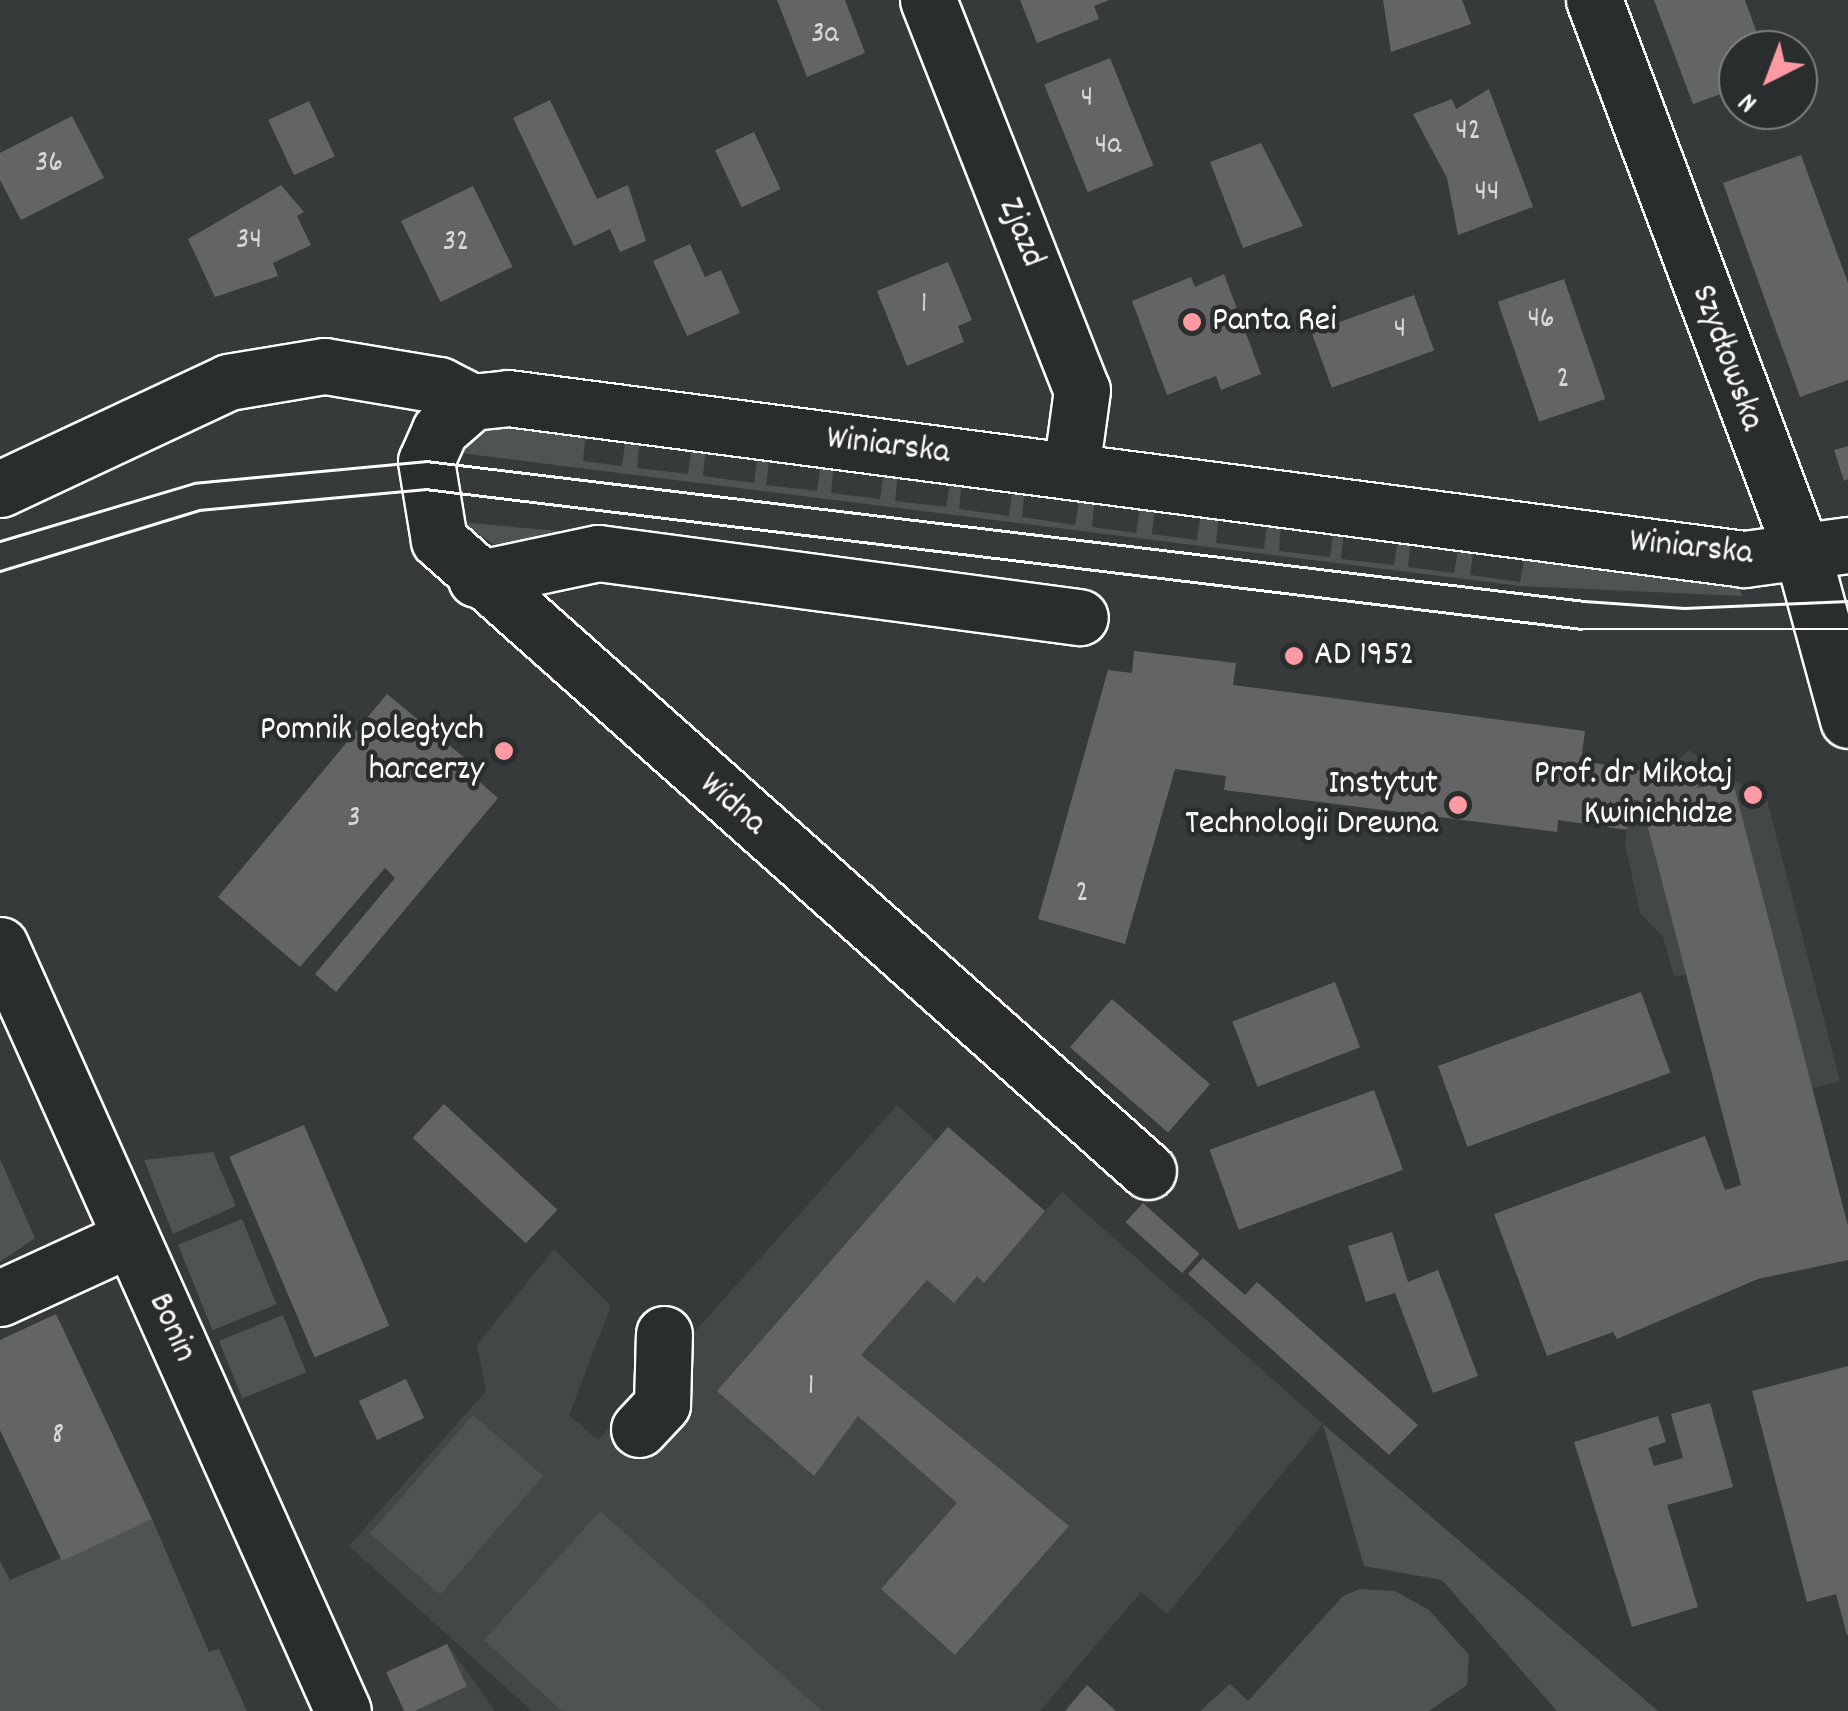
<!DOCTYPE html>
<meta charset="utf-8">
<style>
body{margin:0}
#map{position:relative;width:1848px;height:1711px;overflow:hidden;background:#373a3b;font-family:Dekko,sans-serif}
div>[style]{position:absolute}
.built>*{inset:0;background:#444748}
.green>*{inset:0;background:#505354;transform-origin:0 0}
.building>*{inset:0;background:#636465;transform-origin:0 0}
.roads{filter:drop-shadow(2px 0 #fff) drop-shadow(-2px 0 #fff) drop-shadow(0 2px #fff) drop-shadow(0 -2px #fff)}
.minor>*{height:55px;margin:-27.5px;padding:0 27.5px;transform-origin:27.5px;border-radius:27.5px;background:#2a2d2e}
.tram>*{height:2.5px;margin:-1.25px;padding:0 1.25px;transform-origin:1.25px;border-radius:1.25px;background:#fff}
.dots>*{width:28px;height:28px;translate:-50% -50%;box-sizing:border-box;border:5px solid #2a2d2e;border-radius:50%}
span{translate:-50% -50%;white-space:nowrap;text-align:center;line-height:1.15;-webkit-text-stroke:9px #2a2d2e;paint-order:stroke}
.number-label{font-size:30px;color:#d8d8d8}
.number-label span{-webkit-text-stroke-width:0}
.street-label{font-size:35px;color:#fff}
.poi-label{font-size:35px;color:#fff}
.left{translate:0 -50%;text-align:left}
.right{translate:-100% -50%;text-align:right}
.north{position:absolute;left:1718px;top:30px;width:100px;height:100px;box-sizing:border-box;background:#2a2d2e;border:2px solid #7f8182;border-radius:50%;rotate:222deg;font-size:28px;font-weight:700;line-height:40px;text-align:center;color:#fff}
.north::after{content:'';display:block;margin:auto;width:35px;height:45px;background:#ff9aa2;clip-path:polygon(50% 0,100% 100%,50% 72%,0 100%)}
</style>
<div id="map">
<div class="built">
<i style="clip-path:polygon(1688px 750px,1767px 800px,1840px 1081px,1722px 1113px,1686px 975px,1674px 976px,1663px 937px,1640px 913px,1625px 844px,1631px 801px,1676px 791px,1670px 771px)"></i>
<i style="clip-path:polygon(897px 1105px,939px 1143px,948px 1127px,1045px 1211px,1062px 1192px,1323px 1424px,1167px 1614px,1141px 1592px,1040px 1711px,532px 1711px,349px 1546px,486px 1391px,477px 1345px,554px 1249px,611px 1306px,569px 1415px,598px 1440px)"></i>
<i style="clip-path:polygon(447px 1644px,495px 1711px,404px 1711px,386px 1672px)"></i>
</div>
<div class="green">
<i style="clip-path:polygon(494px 421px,586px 430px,583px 461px,622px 466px,626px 435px,640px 437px,637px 468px,688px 474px,692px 444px,706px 446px,703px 476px,754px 483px,758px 453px,770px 454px,766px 485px,817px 491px,821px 461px,834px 462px,831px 493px,880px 499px,884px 469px,898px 471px,895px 501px,946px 507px,951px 478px,962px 480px,959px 509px,1009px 516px,1013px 486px,1025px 488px,1022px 517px,1075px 525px,1080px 495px,1095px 497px,1092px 527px,1136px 533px,1141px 503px,1155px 505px,1152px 534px,1197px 540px,1201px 511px,1219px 513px,1216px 543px,1264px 549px,1268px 519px,1281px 522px,1279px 551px,1330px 557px,1334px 529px,1344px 530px,1341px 559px,1394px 565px,1398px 537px,1411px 538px,1408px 567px,1454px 573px,1459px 545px,1474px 547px,1470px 575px,1520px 582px,1525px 554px,1734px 583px,1743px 596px,1520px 586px,452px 452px)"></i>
<i style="clip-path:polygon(458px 522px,593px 534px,494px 544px)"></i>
<i style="clip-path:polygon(213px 1152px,236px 1206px,173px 1234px,144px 1160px)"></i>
<i style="clip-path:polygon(0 1159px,35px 1238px,0 1262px)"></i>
<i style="left:242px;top:1219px;width:92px;height:69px;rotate:68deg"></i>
<i style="left:283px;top:1315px;width:62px;height:69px;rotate:68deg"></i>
<i style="left:473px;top:1415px;width:93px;height:157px;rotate:41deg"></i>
<i style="clip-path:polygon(1323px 1424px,1658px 1711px,1557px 1711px,1442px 1580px,1364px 1566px)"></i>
<i style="clip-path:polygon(600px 1511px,822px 1711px,562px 1711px,484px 1640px)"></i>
<i style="clip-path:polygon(152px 1519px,209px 1652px,219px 1649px,247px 1711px,0 1711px,0 1561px,10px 1580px)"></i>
<i style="clip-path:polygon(1360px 1589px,1395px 1591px,1429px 1610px,1469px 1655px,1467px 1685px,1429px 1711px,1200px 1711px,1230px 1684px,1248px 1701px,1343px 1596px)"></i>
</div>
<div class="building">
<i style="clip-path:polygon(777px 0,845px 0,865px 53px,807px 77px)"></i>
<i style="clip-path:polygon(1020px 0,1109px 0,1094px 6px,1099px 19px,1037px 43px)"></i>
<i style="clip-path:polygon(1383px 0,1462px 0,1471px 24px,1391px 52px)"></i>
<i style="clip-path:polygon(1654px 0,1745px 0,1763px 50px,1738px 50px,1738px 88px,1693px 104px)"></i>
<i style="left:1110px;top:58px;width:116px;height:71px;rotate:68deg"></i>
<i style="clip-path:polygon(1489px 89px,1533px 207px,1458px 235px,1447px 178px,1413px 114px,1452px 99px,1456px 109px)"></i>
<i style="clip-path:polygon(550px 100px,597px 199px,628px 185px,646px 241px,620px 252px,610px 229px,574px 246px,513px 118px)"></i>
<i style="left:309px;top:101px;width:61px;height:45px;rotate:65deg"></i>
<i style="clip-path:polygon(72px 116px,104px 178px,21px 220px,0 180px,0 153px)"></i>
<i style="left:754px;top:132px;width:63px;height:43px;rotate:65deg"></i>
<i style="clip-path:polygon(1261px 143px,1303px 226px,1243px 248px,1210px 162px)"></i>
<i style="clip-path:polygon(1801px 155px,1848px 283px,1848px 380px,1800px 397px,1723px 183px)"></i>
<i style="clip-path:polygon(281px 185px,304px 212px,297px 216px,311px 245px,273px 263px,278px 276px,215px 297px,188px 239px)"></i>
<i style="left:473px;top:186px;width:90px;height:80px;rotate:64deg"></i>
<i style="clip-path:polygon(690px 244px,705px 277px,721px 270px,740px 313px,687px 336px,653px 261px)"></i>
<i style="clip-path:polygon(948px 262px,972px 320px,958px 326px,964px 342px,907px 366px,877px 291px)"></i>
<i style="clip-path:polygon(1224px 274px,1261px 374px,1221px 390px,1216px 376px,1167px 395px,1132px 301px,1191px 277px,1195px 287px)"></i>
<i style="left:1564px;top:279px;width:127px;height:70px;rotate:71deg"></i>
<i style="left:1414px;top:295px;width:59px;height:109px;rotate:70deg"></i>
<i style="clip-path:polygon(1848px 446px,1848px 479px,1844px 481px,1834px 450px)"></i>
<i style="clip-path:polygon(1134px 651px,1236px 663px,1233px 685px,1585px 731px,1581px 761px,1671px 775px,1694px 769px,1698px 788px,1732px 778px,1848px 1226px,1848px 1260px,1758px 1279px,1617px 1339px,1613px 1332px,1547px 1356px,1494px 1214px,1705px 1136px,1725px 1190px,1741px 1185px,1641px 801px,1631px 799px,1627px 830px,1558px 820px,1557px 832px,1224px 790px,1226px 776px,1175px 769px,1125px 944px,1038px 919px,1108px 670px,1132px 673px)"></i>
<i style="clip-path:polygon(387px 694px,472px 764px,467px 771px,498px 798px,336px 992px,315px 974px,395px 878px,385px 868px,300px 967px,218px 897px)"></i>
<i style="left:1335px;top:982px;width:70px;height:110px;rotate:69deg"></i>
<i style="left:1641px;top:992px;width:86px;height:216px;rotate:70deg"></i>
<i style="left:1112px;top:999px;width:130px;height:64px;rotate:41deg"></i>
<i style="left:1374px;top:1090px;width:85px;height:175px;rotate:70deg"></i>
<i style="left:444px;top:1104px;width:155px;height:46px;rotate:43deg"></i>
<i style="left:304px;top:1125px;width:218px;height:81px;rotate:67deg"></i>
<i style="clip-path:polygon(948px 1127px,1045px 1211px,984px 1283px,977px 1276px,954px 1303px,927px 1280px,861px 1355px,1069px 1526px,955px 1655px,881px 1589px,957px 1503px,858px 1416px,814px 1476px,717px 1391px)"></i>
<i style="left:1143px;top:1203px;width:76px;height:26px;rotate:42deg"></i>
<i style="clip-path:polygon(1392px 1232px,1408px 1282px,1438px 1270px,1478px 1376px,1433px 1393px,1395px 1293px,1366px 1302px,1348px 1246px)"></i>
<i style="clip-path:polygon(1203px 1258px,1245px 1295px,1257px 1282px,1418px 1425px,1389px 1455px,1188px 1274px)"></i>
<i style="clip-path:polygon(56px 1314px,152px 1519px,62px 1561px,0 1430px,0 1340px)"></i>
<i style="clip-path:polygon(1848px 1366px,1848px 1635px,1847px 1635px,1836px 1594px,1807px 1602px,1752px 1391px)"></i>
<i style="left:406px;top:1379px;width:43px;height:52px;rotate:65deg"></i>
<i style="clip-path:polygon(1710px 1403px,1733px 1487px,1667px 1505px,1698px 1607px,1632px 1627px,1574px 1442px,1658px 1416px,1666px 1442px,1648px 1448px,1654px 1466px,1683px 1458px,1671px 1414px)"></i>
<i style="left:447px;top:1644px;width:47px;height:67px;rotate:65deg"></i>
<i style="clip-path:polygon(1087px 1685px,1116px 1711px,1065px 1711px)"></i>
</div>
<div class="roads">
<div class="minor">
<i style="left:928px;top:0;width:419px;rotate:68.5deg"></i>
<i style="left:1082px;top:390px;width:81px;rotate:97.8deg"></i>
<i style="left:1594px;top:0;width:593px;rotate:69.36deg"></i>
<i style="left:1803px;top:555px;width:171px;rotate:74.7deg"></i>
<i style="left:472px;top:402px;width:43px;rotate:138.8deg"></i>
<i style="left:440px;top:430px;width:34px;rotate:114deg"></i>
<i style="left:426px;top:461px;width:80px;rotate:80.7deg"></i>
<i style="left:439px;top:540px;width:949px;rotate:41.67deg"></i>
<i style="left:0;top:489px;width:252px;rotate:-25.1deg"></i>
<i style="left:228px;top:382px;width:98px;rotate:-9.4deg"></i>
<i style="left:325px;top:366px;width:116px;rotate:9.5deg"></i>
<i style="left:439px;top:385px;width:37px;rotate:27deg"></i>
<i style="left:472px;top:402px;width:36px;rotate:-6deg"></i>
<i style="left:508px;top:398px;width:1246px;rotate:7.42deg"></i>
<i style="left:1744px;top:559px;width:105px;rotate:-7.7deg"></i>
<i style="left:476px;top:579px;width:125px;rotate:-12deg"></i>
<i style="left:598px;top:553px;width:486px;rotate:7.6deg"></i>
<i style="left:0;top:945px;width:839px;rotate:65.88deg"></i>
<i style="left:0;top:1298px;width:144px;rotate:-24.6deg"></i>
<i style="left:639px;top:1429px;width:34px;rotate:-47deg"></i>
<i style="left:662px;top:1404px;width:70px;rotate:-88.4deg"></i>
</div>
</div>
<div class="tram">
<i style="left:0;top:541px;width:202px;rotate:-16.6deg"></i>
<i style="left:194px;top:483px;width:233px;rotate:-5.4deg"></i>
<i style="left:426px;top:461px;width:1166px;rotate:6.89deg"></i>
<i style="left:1584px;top:601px;width:100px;rotate:4deg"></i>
<i style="left:1684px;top:608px;width:164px;rotate:-2.4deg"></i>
<i style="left:0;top:571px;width:209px;rotate:-17deg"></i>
<i style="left:200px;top:510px;width:226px;rotate:-5.3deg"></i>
<i style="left:425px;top:489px;width:1165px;rotate:6.9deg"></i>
<i style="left:1582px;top:629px;width:266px"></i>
</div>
<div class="dots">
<i style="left:1192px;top:322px;background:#ff9aa2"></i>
<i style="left:1294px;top:656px;background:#ff9aa2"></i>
<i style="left:504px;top:751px;background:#ff9aa2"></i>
<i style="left:1753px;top:795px;background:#ff9aa2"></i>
<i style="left:1458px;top:805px;background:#ff9aa2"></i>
</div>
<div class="number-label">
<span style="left:825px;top:36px">3a</span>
<span style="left:1087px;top:100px">4</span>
<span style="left:1468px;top:133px">42</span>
<span style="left:1108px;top:147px">4a</span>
<span style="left:49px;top:165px">36</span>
<span style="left:1487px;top:194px">44</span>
<span style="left:249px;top:242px">34</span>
<span style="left:456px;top:244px">32</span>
<span style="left:924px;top:306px">1</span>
<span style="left:1541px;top:321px">46</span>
<span style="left:1400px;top:331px">4</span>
<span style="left:1563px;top:381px">2</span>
<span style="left:354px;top:820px">3</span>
<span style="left:1082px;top:895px">2</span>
<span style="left:811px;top:1388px">1</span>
<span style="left:58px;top:1437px">8</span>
</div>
<div class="street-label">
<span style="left:1020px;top:233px;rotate:68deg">Zjazd</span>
<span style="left:1726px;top:358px;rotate:70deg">Szydłowska</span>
<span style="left:888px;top:447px;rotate:7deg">Winiarska</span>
<span style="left:1691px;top:549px;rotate:6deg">Winiarska</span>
<span style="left:732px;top:805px;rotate:41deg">Widna</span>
<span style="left:171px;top:1328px;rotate:66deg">Bonin</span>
</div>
<div class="poi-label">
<span class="left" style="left:1212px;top:322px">Panta Rei</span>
<span class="left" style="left:1314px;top:656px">AD 1952</span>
<span class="right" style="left:484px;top:751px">Pomnik poległych<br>harcerzy</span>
<span class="right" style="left:1733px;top:795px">Prof. dr Mikołaj<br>Kwinichidze</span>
<span class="right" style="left:1438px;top:805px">Instytut<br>Technologii Drewna</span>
</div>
<div class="north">N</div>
</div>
